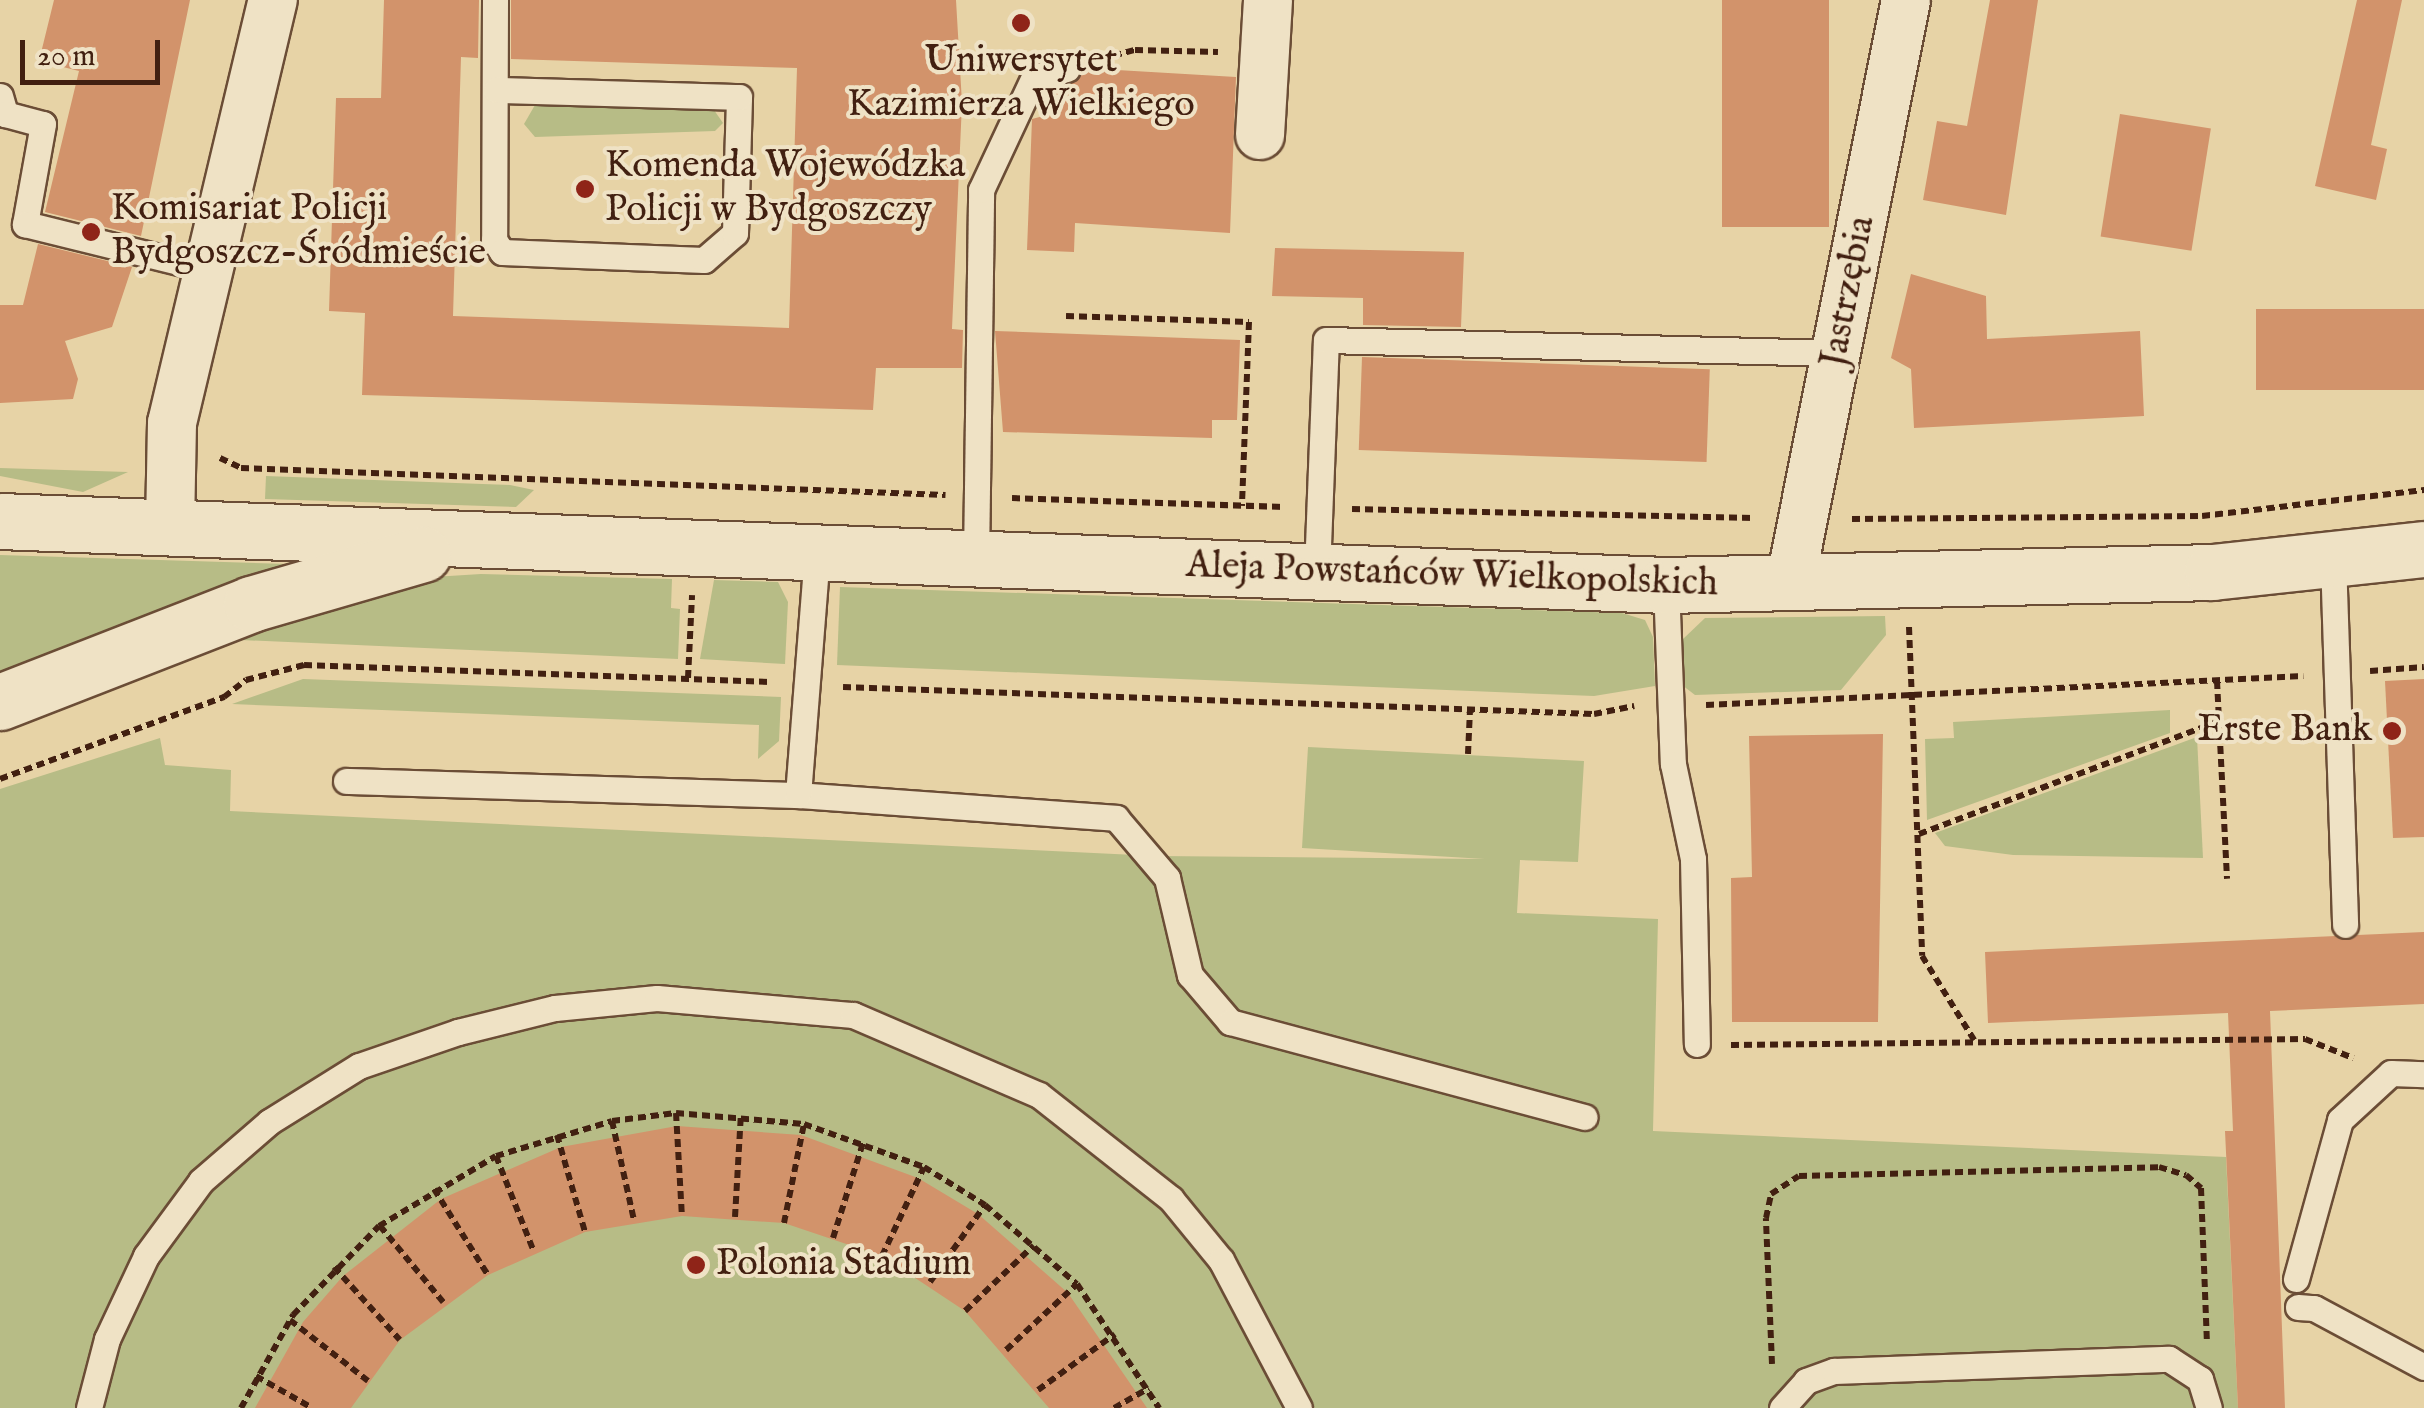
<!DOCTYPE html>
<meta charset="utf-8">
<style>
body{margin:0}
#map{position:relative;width:2424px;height:1408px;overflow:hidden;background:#e7d3a6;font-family:"IM FELL English",serif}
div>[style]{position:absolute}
.green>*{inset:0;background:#b7bc86}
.building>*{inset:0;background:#d2936b;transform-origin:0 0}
.path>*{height:6px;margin-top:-3px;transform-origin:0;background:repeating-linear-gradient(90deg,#422011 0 8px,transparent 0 13px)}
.roads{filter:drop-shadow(2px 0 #6b4d36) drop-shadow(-2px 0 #6b4d36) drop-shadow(0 2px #6b4d36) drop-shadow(0 -2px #6b4d36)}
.service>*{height:25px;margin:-12.5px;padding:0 12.5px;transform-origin:12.5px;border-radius:12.5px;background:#efe2c5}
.minor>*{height:48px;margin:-24px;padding:0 24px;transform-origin:24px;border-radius:24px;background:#efe2c5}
.tertiary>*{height:55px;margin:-27.5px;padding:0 27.5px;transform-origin:27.5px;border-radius:27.5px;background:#efe2c5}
.dots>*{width:28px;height:28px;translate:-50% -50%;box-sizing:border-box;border:5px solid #efe2c5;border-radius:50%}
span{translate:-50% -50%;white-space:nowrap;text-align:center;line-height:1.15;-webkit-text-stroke:8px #efe2c5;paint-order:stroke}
.poi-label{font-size:38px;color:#422011}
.left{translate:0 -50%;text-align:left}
.right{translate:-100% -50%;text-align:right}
.street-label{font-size:38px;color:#422011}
.scale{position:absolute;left:20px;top:40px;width:140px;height:45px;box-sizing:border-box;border:5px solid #422011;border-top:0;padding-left:12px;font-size:30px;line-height:35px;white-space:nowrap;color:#422011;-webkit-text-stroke:8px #efe2c5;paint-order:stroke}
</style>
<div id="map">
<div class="green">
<i style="clip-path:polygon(535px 105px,714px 110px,723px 123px,715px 131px,535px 137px,524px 124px)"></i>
<i style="clip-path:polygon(0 468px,128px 472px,83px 492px,0 476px)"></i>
<i style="clip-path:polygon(266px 476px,510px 485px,534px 490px,516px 507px,265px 499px)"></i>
<i style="clip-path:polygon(0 555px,288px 564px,0 675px)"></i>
<i style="clip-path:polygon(481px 574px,672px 579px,671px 608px,680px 609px,678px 659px,241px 640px,417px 578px)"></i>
<i style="clip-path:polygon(714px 580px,778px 582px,788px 602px,785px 664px,700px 659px)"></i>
<i style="clip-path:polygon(840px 587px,1622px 613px,1645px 620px,1653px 637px,1655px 686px,1594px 696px,837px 665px)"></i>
<i style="clip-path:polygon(1885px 616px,1886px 635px,1841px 690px,1695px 695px,1682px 685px,1682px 640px,1705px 618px)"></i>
<i style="clip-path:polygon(303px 679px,781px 697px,779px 741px,758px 759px,759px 725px,232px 704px)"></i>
<i style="clip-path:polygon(2170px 710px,2170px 733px,1927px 820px,1925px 739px,1954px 738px,1953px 722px)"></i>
<i style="clip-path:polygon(2197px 737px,2203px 858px,2013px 855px,1945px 846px,1935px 833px)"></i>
<i style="clip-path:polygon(160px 738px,165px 765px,231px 770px,230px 811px,1156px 856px,1485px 859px,1302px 848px,1308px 747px,1584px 761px,1578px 862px,1520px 860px,1517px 913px,1658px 919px,1653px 1131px,2226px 1157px,2238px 1408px,0 1408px,0 789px)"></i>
</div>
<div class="building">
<i style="clip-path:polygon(54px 0,190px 0,141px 236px,45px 212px,79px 71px,39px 61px)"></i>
<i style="clip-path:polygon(384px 0,479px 0,478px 58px,461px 57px,453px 316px,789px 328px,797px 68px,511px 59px,511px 0,956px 0,962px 103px,952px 329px,963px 330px,962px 368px,876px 368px,873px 410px,362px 395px,365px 313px,329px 311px,336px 98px,381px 98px)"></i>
<i style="left:1722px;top:0;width:107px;height:227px"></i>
<i style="clip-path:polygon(1990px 0,2038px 0,2006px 215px,1923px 200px,1937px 121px,1967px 126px)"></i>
<i style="clip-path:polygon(2357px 0,2402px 0,2371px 145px,2387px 149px,2376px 200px,2315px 186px)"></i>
<i style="clip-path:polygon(1083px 68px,1236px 77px,1230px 233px,1075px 223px,1074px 252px,1027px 250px,1032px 119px,1051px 114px,1053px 89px,1077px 81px)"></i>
<i style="left:2120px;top:114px;width:92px;height:124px;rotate:9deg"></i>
<i style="clip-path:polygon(38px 244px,132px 267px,112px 327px,65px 341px,78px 379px,73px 399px,0 403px,0 305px,23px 305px)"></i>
<i style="clip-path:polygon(1275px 248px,1464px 252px,1461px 327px,1363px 325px,1363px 298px,1272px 296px)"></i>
<i style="clip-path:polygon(1911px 274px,1986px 296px,1987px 339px,2140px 331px,2144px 416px,1914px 428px,1911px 369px,1891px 358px)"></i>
<i style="left:2424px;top:309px;width:81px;height:168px;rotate:90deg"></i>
<i style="clip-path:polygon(995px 331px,1240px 340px,1237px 420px,1212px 420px,1212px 438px,1003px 432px)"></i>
<i style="left:1362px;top:357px;width:348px;height:93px;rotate:2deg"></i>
<i style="clip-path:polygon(2424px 679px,2424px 837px,2393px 838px,2385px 681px)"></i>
<i style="clip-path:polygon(1883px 734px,1878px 1022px,1732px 1022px,1731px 878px,1752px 877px,1749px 736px)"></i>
<i style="clip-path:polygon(2424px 932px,2424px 1004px,2270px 1011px,2285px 1408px,2238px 1408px,2225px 1131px,2233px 1131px,2228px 1013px,1988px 1023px,1985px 952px)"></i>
<i style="clip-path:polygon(677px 1126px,801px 1135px,918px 1178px,978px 1214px,1068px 1293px,1147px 1408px,1049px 1408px,965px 1311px,882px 1256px,784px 1223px,682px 1216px,585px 1232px,488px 1275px,400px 1340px,351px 1408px,255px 1408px,303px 1322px,343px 1276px,441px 1199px,561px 1147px)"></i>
</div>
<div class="path">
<i style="left:1101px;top:59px;width:35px;rotate:-15deg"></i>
<i style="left:1135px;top:50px;width:83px;rotate:1.4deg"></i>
<i style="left:1066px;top:316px;width:183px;rotate:1.9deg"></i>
<i style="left:1249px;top:322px;width:184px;rotate:92.2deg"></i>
<i style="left:220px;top:458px;width:23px;rotate:25deg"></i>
<i style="left:241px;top:468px;width:705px;rotate:2.2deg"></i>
<i style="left:1012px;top:498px;width:272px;rotate:1.9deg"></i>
<i style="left:1352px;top:509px;width:402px;rotate:1.3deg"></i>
<i style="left:1852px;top:519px;width:350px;rotate:-0.5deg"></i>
<i style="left:2202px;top:516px;width:224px;rotate:-6.7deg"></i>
<i style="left:1909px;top:627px;width:329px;rotate:87.7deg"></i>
<i style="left:1922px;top:956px;width:99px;rotate:58.2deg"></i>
<i style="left:2370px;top:671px;width:54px;rotate:-4.2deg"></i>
<i style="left:688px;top:678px;width:83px;rotate:-87.2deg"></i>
<i style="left:2217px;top:681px;width:198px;rotate:87.1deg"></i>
<i style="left:843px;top:687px;width:751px;rotate:2.06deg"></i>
<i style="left:1594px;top:714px;width:41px;rotate:-11.3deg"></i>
<i style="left:1706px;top:705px;width:598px;rotate:-2.78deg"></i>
<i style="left:1468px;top:754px;width:44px;rotate:-87.4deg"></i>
<i style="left:0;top:779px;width:239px;rotate:-20.1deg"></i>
<i style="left:224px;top:697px;width:28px;rotate:-38deg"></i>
<i style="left:246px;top:680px;width:60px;rotate:-14.5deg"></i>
<i style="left:304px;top:665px;width:467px;rotate:2.1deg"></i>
<i style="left:1919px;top:834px;width:321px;rotate:-20.6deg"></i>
<i style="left:1731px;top:1045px;width:574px;rotate:-0.6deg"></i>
<i style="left:2305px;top:1039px;width:52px;rotate:21.6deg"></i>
<i style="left:676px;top:1113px;width:103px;rotate:86.7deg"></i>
<i style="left:612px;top:1121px;width:101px;rotate:77.5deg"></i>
<i style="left:557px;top:1135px;width:101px;rotate:73.9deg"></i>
<i style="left:496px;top:1156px;width:103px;rotate:68.4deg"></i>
<i style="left:434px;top:1189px;width:102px;rotate:57.9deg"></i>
<i style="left:735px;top:1217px;width:103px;rotate:-86.7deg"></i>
<i style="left:784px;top:1223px;width:101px;rotate:-78.6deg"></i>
<i style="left:380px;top:1226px;width:99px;rotate:50.3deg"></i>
<i style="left:833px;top:1238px;width:100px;rotate:-72.5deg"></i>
<i style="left:882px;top:1256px;width:98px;rotate:-64.7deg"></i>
<i style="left:334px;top:1267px;width:98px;rotate:47.9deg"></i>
<i style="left:930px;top:1282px;width:95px;rotate:-54.5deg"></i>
<i style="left:965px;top:1311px;width:95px;rotate:-43.7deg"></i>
<i style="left:290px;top:1320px;width:99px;rotate:38deg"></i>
<i style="left:1006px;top:1350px;width:97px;rotate:-42.9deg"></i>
<i style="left:1772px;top:1364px;width:146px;rotate:-92.4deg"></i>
<i style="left:1766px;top:1218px;width:25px;rotate:-78deg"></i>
<i style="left:1771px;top:1194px;width:33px;rotate:-33deg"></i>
<i style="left:1799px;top:1176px;width:360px;rotate:-1.4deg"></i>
<i style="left:2159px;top:1167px;width:28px;rotate:17deg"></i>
<i style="left:2186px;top:1175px;width:20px;rotate:41deg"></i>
<i style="left:2201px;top:1188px;width:153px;rotate:87.8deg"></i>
<i style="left:256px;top:1376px;width:64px;rotate:29.7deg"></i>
<i style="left:1038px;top:1390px;width:95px;rotate:-36deg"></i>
<i style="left:241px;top:1408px;width:107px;rotate:-60.8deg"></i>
<i style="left:293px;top:1315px;width:124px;rotate:-46deg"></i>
<i style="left:379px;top:1226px;width:136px;rotate:-30.9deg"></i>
<i style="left:496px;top:1156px;width:121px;rotate:-16.8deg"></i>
<i style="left:612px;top:1121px;width:64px;rotate:-7.1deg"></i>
<i style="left:676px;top:1113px;width:128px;rotate:4.9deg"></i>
<i style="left:804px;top:1124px;width:127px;rotate:19.7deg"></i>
<i style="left:924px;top:1167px;width:72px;rotate:31.9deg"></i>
<i style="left:985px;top:1205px;width:121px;rotate:40.7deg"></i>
<i style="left:1077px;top:1284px;width:149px;rotate:56.5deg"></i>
<i style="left:1114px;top:1408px;width:40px;rotate:-29.7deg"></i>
</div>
<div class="roads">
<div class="service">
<i style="left:495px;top:0;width:240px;rotate:90.2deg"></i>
<i style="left:494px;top:240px;width:14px;rotate:56deg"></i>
<i style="left:502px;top:252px;width:202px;rotate:2.3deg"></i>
<i style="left:704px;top:260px;width:41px;rotate:-41.1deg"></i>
<i style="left:735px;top:233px;width:136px;rotate:-88.3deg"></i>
<i style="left:739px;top:97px;width:243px;rotate:-178.3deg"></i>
<i style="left:0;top:96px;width:19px;rotate:74deg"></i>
<i style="left:5px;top:114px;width:39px;rotate:15deg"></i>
<i style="left:43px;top:124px;width:102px;rotate:100.2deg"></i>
<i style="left:25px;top:224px;width:187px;rotate:13.9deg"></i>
<i style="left:976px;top:559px;width:369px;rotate:-89.2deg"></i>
<i style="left:981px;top:190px;width:125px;rotate:-64.9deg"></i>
<i style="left:1034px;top:77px;width:34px;rotate:-14deg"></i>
<i style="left:2333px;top:559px;width:366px;rotate:88.1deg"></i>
<i style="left:1317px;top:572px;width:232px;rotate:-87.8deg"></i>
<i style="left:1326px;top:340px;width:511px;rotate:1.46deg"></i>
<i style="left:1666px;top:585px;width:179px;rotate:87.8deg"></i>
<i style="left:1673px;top:764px;width:97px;rotate:78.1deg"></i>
<i style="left:1693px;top:859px;width:185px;rotate:88.8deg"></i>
<i style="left:346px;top:781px;width:452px;rotate:1.8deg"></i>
<i style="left:798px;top:795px;width:319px;rotate:4.1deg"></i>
<i style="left:1116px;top:818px;width:79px;rotate:49.6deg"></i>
<i style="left:1167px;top:878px;width:100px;rotate:76.7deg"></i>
<i style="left:1190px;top:975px;width:62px;rotate:49.6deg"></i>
<i style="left:1230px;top:1022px;width:367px;rotate:15deg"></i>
<i style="left:798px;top:795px;width:240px;rotate:-85.5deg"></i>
<i style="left:2296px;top:1279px;width:165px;rotate:-74.5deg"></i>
<i style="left:2340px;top:1120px;width:69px;rotate:-42.7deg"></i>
<i style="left:2391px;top:1073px;width:33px;rotate:2deg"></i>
<i style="left:2298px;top:1307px;width:16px;rotate:4deg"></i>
<i style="left:2314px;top:1308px;width:125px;rotate:28.2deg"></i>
<i style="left:89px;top:1408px;width:71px;rotate:-75.4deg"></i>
<i style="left:107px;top:1339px;width:92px;rotate:-64.8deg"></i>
<i style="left:146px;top:1256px;width:93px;rotate:-53.7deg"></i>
<i style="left:201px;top:1181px;width:90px;rotate:-40.9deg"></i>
<i style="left:269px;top:1122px;width:106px;rotate:-31.9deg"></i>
<i style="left:359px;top:1066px;width:105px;rotate:-19deg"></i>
<i style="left:458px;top:1032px;width:100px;rotate:-13.9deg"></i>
<i style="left:555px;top:1008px;width:102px;rotate:-5.6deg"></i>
<i style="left:657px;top:998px;width:197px;rotate:5deg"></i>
<i style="left:853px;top:1015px;width:202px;rotate:23.3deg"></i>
<i style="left:1039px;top:1095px;width:168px;rotate:38.2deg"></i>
<i style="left:1171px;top:1199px;width:79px;rotate:50.7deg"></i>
<i style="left:1221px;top:1260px;width:167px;rotate:62.2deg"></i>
<i style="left:1782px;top:1408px;width:36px;rotate:-48deg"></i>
<i style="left:1806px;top:1381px;width:30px;rotate:-20deg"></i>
<i style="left:1834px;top:1371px;width:335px;rotate:-2.1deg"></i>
<i style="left:2169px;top:1359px;width:37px;rotate:33deg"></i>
<i style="left:2200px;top:1379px;width:30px;rotate:73deg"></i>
</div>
<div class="minor">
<i style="left:1260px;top:135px;width:135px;rotate:-86.6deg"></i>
<i style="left:170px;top:527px;width:104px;rotate:-88.9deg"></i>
<i style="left:172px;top:423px;width:435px;rotate:-76.6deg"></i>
<i style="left:1790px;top:584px;width:595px;rotate:-78.77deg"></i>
</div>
<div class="tertiary">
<i style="left:0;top:521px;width:1667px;rotate:2.2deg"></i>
<i style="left:1666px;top:585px;width:546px;rotate:-1.36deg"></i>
<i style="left:2212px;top:572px;width:213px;rotate:-6.2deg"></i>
<i style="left:0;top:702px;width:269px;rotate:-21.3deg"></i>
<i style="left:251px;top:604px;width:179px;rotate:-16.2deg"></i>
</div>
</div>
<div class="dots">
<i style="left:1021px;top:23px;background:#8f2418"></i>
<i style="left:585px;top:189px;background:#8f2418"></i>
<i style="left:91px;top:232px;background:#8f2418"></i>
<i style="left:2392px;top:731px;background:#8f2418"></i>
<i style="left:696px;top:1265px;background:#8f2418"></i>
</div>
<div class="poi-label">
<span style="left:1021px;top:84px">Uniwersytet<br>Kazimierza Wielkiego</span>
<span class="left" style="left:605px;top:189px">Komenda Wojewódzka<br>Policji w Bydgoszczy</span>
<span class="left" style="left:111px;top:232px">Komisariat Policji<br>Bydgoszcz-Śródmieście</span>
<span class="right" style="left:2372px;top:731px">Erste Bank</span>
<span class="left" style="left:716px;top:1265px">Polonia Stadium</span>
</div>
<div class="street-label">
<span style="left:1849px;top:292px;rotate:-79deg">Jastrzębia</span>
<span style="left:1452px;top:576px;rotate:2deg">Aleja Powstańców Wielkopolskich</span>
</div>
<div class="scale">20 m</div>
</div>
